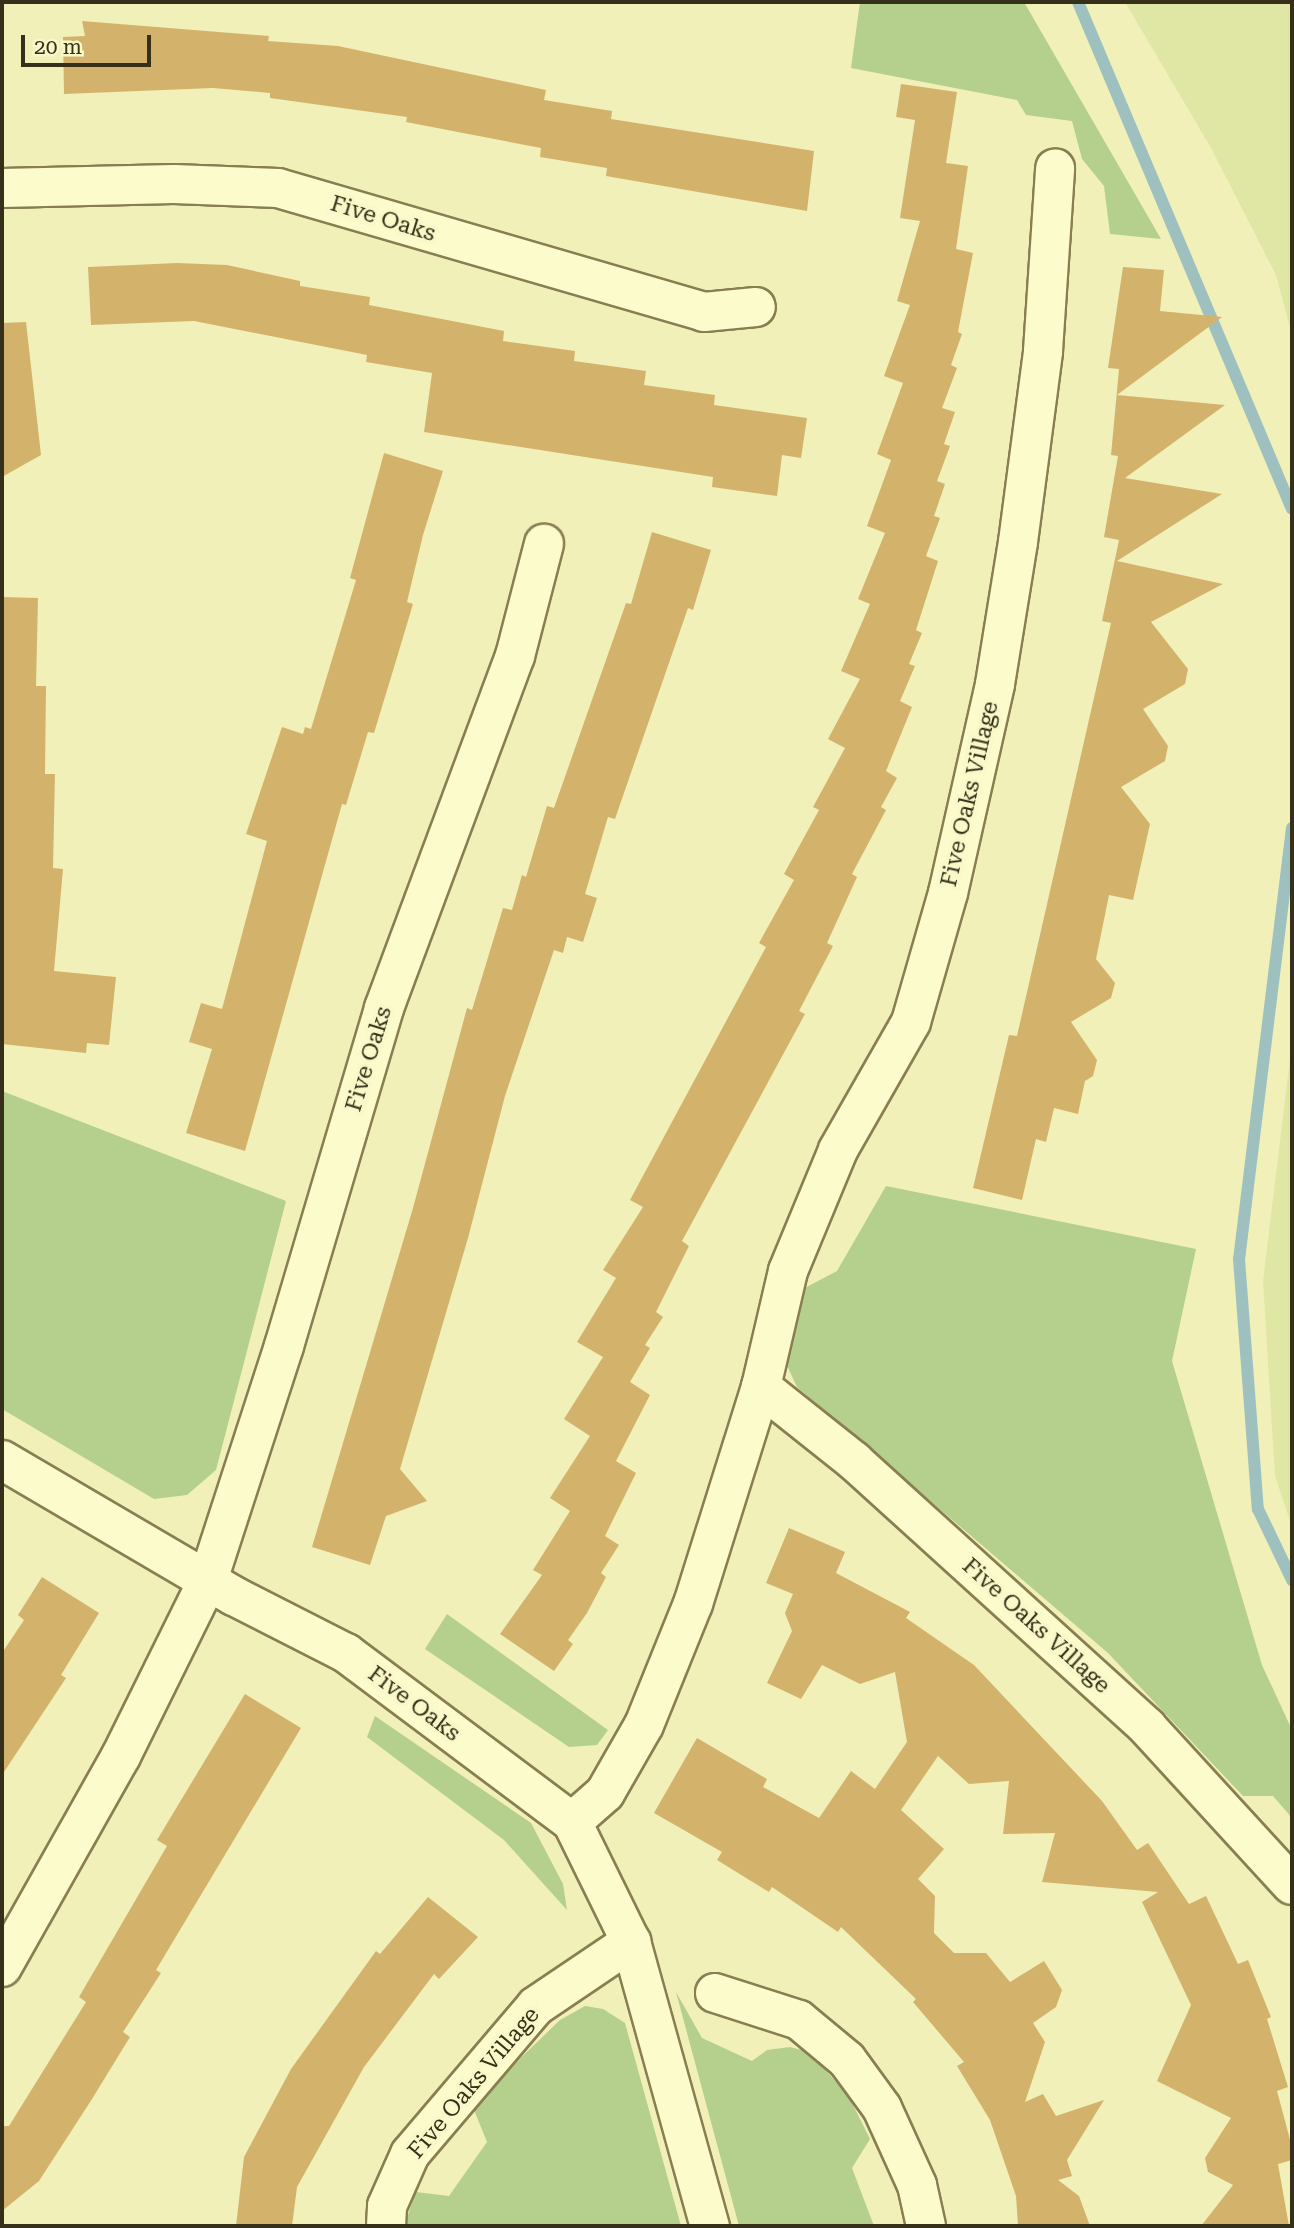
<!DOCTYPE html>
<style>
body{margin:0}
#map{position:relative;width:1294px;height:2228px;overflow:hidden;background:#f1f0b8;font-family:"Roboto Serif",serif}
div>[style]{position:absolute}
.farmland>*{inset:0;background:#e0e7a5}
.green>*{inset:0;background:#b5cf8c}
.stream>*{height:12px;margin:-6px;padding:0 6px;transform-origin:6px;border-radius:6px;background:#9ec1c0}
.building>*{inset:0;background:#d3b36b}
.roads{filter:drop-shadow(2px 0 #887e52) drop-shadow(-2px 0 #887e52) drop-shadow(0 2px #887e52) drop-shadow(0 -2px #887e52)}
.street>*{height:38px;margin:-19px;padding:0 19px;transform-origin:19px;border-radius:19px;background:#fcfbcc}
span{translate:-50% -50%;white-space:nowrap;text-align:center;line-height:1.15;-webkit-text-stroke:7px #f8f8c8;paint-order:stroke}
.street-label{font-size:23px;color:#362f19}
.frame{position:absolute;inset:0;border:4px solid #362f19;pointer-events:none}
.scale{position:absolute;left:21px;top:35px;width:130px;height:32px;box-sizing:border-box;border:4px solid #362f19;border-top:0;padding-left:9px;font-size:21px;line-height:24px;white-space:nowrap;color:#362f19;-webkit-text-stroke:5px #f8f8c8;paint-order:stroke}
</style>
<div id="map">
<div class="farmland">
<i style="clip-path:polygon(1125px 2px,1292px 2px,1292px 335px,1276px 275px,1211px 148px)"></i>
<i style="clip-path:polygon(1292px 1042px,1292px 1527px,1275px 1476px,1263px 1281px)"></i>
</div>
<div class="green">
<i style="clip-path:polygon(860px 2px,1024px 2px,1161px 239px,1110px 234px,1104px 186px,1082px 159px,1072px 121px,1026px 115px,1017px 100px,851px 68px)"></i>
<i style="clip-path:polygon(2px 1091px,286px 1201px,216px 1470px,187px 1495px,154px 1499px,2px 1409px)"></i>
<i style="clip-path:polygon(886px 1186px,1196px 1249px,1172px 1361px,1262px 1665px,1292px 1730px,1292px 1818px,1273px 1796px,1243px 1796px,1108px 1653px,797px 1387px,784px 1359px,799px 1291px,837px 1271px)"></i>
<i style="clip-path:polygon(447px 1614px,608px 1730px,597px 1745px,569px 1747px,425px 1649px)"></i>
<i style="clip-path:polygon(375px 1716px,531px 1823px,563px 1884px,567px 1910px,504px 1840px,367px 1737px)"></i>
<i style="clip-path:polygon(676px 1992px,702px 2038px,752px 2061px,767px 2050px,790px 2047px,809px 2052px,848px 2095px,870px 2139px,852px 2168px,874px 2226px,739px 2226px)"></i>
<i style="clip-path:polygon(585px 2006px,603px 2009px,625px 2023px,681px 2226px,404px 2226px,416px 2192px,449px 2196px,487px 2142px,472px 2105px,560px 2020px)"></i>
</div>
<div class="stream">
<i style="left:1078px;top:2px;width:550px;rotate:67.12deg"></i>
<i style="left:1292px;top:828px;width:434px;rotate:97deg"></i>
<i style="left:1239px;top:1259px;width:251px;rotate:85.7deg"></i>
<i style="left:1258px;top:1509px;width:79px;rotate:64.4deg"></i>
</div>
<div class="building">
<i style="clip-path:polygon(82px 21px,269px 36px,268px 41px,338px 46px,546px 90px,544px 100px,612px 111px,611px 119px,814px 151px,807px 211px,606px 176px,607px 168px,540px 157px,541px 148px,406px 122px,407px 117px,270px 98px,270px 93px,213px 88px,64px 94px,63px 37px,85px 36px)"></i>
<i style="clip-path:polygon(901px 84px,957px 92px,946px 163px,968px 166px,956px 249px,973px 253px,958px 332px,962px 334px,951px 365px,957px 368px,942px 408px,955px 412px,944px 444px,950px 446px,937px 481px,945px 484px,934px 516px,940px 518px,926px 556px,938px 561px,916px 630px,922px 633px,909px 664px,915px 666px,900px 701px,912px 707px,886px 771px,897px 778px,881px 807px,886px 810px,852px 874px,857px 877px,827px 943px,833px 946px,799px 1011px,805px 1014px,682px 1241px,689px 1246px,656px 1312px,663px 1317px,645px 1345px,650px 1348px,630px 1382px,650px 1395px,616px 1461px,636px 1473px,605px 1536px,619px 1545px,601px 1573px,606px 1577px,587px 1613px,568px 1640px,573px 1644px,554px 1671px,500px 1634px,542px 1575px,533px 1570px,570px 1511px,550px 1498px,590px 1436px,564px 1419px,603px 1357px,577px 1342px,616px 1278px,603px 1270px,643px 1207px,630px 1200px,766px 947px,759px 943px,794px 880px,784px 874px,819px 810px,813px 807px,845px 748px,828px 739px,860px 679px,841px 671px,870px 604px,858px 599px,885px 533px,867px 526px,891px 460px,877px 454px,903px 383px,884px 376px,910px 305px,897px 301px,920px 221px,900px 218px,915px 120px,896px 117px)"></i>
<i style="clip-path:polygon(177px 263px,227px 265px,300px 281px,300px 286px,370px 297px,369px 305px,504px 331px,503px 341px,575px 351px,574px 361px,646px 371px,644px 385px,715px 395px,714px 405px,807px 418px,801px 458px,782px 455px,777px 496px,712px 487px,713px 477px,424px 432px,432px 373px,366px 362px,367px 355px,194px 321px,91px 325px,88px 267px)"></i>
<i style="clip-path:polygon(1123px 267px,1164px 270px,1160px 311px,1222px 317px,1117px 395px,1225px 405px,1125px 478px,1222px 494px,1117px 561px,1223px 584px,1151px 622px,1188px 669px,1185px 684px,1143px 709px,1168px 746px,1165px 761px,1121px 787px,1150px 824px,1133px 900px,1109px 895px,1096px 959px,1115px 983px,1111px 998px,1071px 1022px,1097px 1060px,1093px 1076px,1085px 1081px,1078px 1114px,1054px 1108px,1046px 1142px,1036px 1139px,1022px 1200px,973px 1188px,1009px 1035px,1017px 1036px,1111px 623px,1102px 621px,1119px 540px,1104px 537px,1118px 456px,1111px 455px,1119px 369px,1108px 368px)"></i>
<i style="clip-path:polygon(26px 322px,41px 455px,2px 477px,2px 323px)"></i>
<i style="clip-path:polygon(384px 453px,443px 471px,423px 535px,407px 602px,413px 604px,392px 674px,374px 733px,368px 732px,346px 805px,342px 804px,245px 1151px,186px 1133px,212px 1049px,189px 1042px,201px 1003px,222px 1009px,267px 841px,246px 834px,282px 727px,303px 734px,305px 727px,311px 729px,356px 580px,350px 578px)"></i>
<i style="clip-path:polygon(652px 532px,711px 550px,693px 610px,688px 608px,615px 819px,608px 817px,585px 894px,597px 898px,583px 942px,567px 937px,563px 953px,554px 950px,505px 1096px,468px 1238px,400px 1469px,427px 1501px,386px 1516px,370px 1565px,312px 1547px,413px 1208px,467px 1008px,472px 1010px,503px 908px,512px 910px,522px 875px,526px 877px,547px 806px,554px 808px,626px 603px,631px 604px)"></i>
<i style="clip-path:polygon(2px 597px,38px 598px,36px 686px,46px 686px,45px 774px,55px 774px,53px 868px,63px 869px,54px 971px,116px 977px,109px 1045px,87px 1043px,86px 1053px,2px 1044px)"></i>
<i style="clip-path:polygon(789px 1528px,845px 1552px,836px 1573px,910px 1612px,906px 1618px,974px 1665px,1102px 1801px,1137px 1850px,1148px 1843px,1189px 1904px,1206px 1896px,1238px 1964px,1248px 1960px,1271px 2017px,1267px 2019px,1288px 2087px,1277px 2091px,1292px 2147px,1292px 2160px,1278px 2164px,1289px 2226px,1201px 2226px,1233px 2185px,1208px 2172px,1205px 2158px,1231px 2118px,1157px 2081px,1191px 2005px,1142px 1902px,1158px 1892px,1042px 1882px,1055px 1833px,1003px 1834px,1009px 1781px,969px 1784px,938px 1756px,901px 1810px,944px 1849px,918px 1879px,935px 1896px,934px 1933px,954px 1953px,986px 1953px,1010px 1982px,1044px 1961px,1062px 1990px,1056px 2007px,1033px 2023px,1045px 2042px,1025px 2102px,1043px 2094px,1056px 2116px,1104px 2100px,1067px 2160px,1072px 2176px,1058px 2180px,1079px 2196px,1090px 2226px,1018px 2226px,1016px 2196px,990px 2120px,957px 2066px,964px 2062px,913px 2002px,916px 1999px,841px 1927px,838px 1932px,772px 1887px,769px 1892px,717px 1860px,722px 1852px,654px 1813px,697px 1738px,767px 1779px,763px 1787px,819px 1818px,851px 1771px,875px 1789px,907px 1742px,895px 1672px,860px 1684px,822px 1665px,801px 1699px,767px 1683px,792px 1631px,785px 1613px,793px 1594px,766px 1583px)"></i>
<i style="clip-path:polygon(42px 1577px,99px 1613px,61px 1675px,66px 1678px,2px 1775px,2px 1653px,24px 1620px,18px 1615px)"></i>
<i style="clip-path:polygon(245px 1694px,301px 1728px,156px 1970px,161px 1973px,123px 2032px,130px 2037px,92px 2099px,39px 2181px,2px 2211px,2px 2126px,9px 2126px,86px 2002px,79px 1997px,167px 1846px,157px 1840px)"></i>
<i style="clip-path:polygon(428px 1897px,478px 1937px,439px 1979px,434px 1974px,364px 2067px,297px 2187px,292px 2226px,236px 2226px,244px 2157px,291px 2069px,376px 1951px,380px 1954px)"></i>
</div>
<div class="roads">
<div class="street">
<i style="left:2px;top:188px;width:172px;rotate:-1.3deg"></i>
<i style="left:174px;top:184px;width:104px;rotate:2.2deg"></i>
<i style="left:278px;top:188px;width:444px;rotate:16.2deg"></i>
<i style="left:704px;top:312px;width:52px;rotate:-5.5deg"></i>
<i style="left:761px;top:1387px;width:119px;rotate:38.5deg"></i>
<i style="left:854px;top:1461px;width:396px;rotate:42.2deg"></i>
<i style="left:1147px;top:1727px;width:214px;rotate:47.5deg"></i>
<i style="left:2px;top:1460px;width:269px;rotate:30.4deg"></i>
<i style="left:234px;top:1596px;width:126px;rotate:27deg"></i>
<i style="left:346px;top:1653px;width:282px;rotate:36.8deg"></i>
<i style="left:572px;top:1822px;width:44px;rotate:-41.3deg"></i>
<i style="left:605px;top:1793px;width:78px;rotate:-60.2deg"></i>
<i style="left:644px;top:1725px;width:131px;rotate:-68deg"></i>
<i style="left:693px;top:1604px;width:227px;rotate:-72.6deg"></i>
<i style="left:761px;top:1387px;width:119px;rotate:-76.9deg"></i>
<i style="left:788px;top:1271px;width:131px;rotate:-67.5deg"></i>
<i style="left:838px;top:1150px;width:147px;rotate:-60.3deg"></i>
<i style="left:911px;top:1022px;width:134px;rotate:-74deg"></i>
<i style="left:948px;top:893px;width:214px;rotate:-77.3deg"></i>
<i style="left:995px;top:684px;width:144px;rotate:-80.8deg"></i>
<i style="left:1018px;top:542px;width:193px;rotate:-82.5deg"></i>
<i style="left:1043px;top:351px;width:183px;rotate:-86.2deg"></i>
<i style="left:572px;top:1822px;width:134px;rotate:63.8deg"></i>
<i style="left:631px;top:1942px;width:295px;rotate:74.5deg"></i>
<i style="left:2px;top:1967px;width:242px;rotate:-60.6deg"></i>
<i style="left:121px;top:1756px;width:196px;rotate:-63.7deg"></i>
<i style="left:208px;top:1580px;width:246px;rotate:-72deg"></i>
<i style="left:284px;top:1346px;width:352px;rotate:-73.5deg"></i>
<i style="left:384px;top:1008px;width:376px;rotate:-69.6deg"></i>
<i style="left:515px;top:656px;width:116px;rotate:-75.5deg"></i>
<i style="left:715px;top:1993px;width:88px;rotate:17.8deg"></i>
<i style="left:799px;top:2020px;width:62px;rotate:39.8deg"></i>
<i style="left:847px;top:2060px;width:59px;rotate:53.9deg"></i>
<i style="left:882px;top:2108px;width:85px;rotate:65.6deg"></i>
<i style="left:917px;top:2185px;width:42px;rotate:77.6deg"></i>
<i style="left:386px;top:2226px;width:20px;rotate:-87deg"></i>
<i style="left:387px;top:2206px;width:57px;rotate:-66.1deg"></i>
<i style="left:410px;top:2154px;width:194px;rotate:-49.6deg"></i>
<i style="left:536px;top:2006px;width:115px;rotate:-34deg"></i>
</div>
</div>
<div class="street-label">
<span style="left:383px;top:219px;rotate:17deg">Five Oaks</span>
<span style="left:970px;top:794px;rotate:-77deg">Five Oaks Village</span>
<span style="left:369px;top:1059px;rotate:-73deg">Five Oaks</span>
<span style="left:1036px;top:1626px;rotate:42deg">Five Oaks Village</span>
<span style="left:414px;top:1704px;rotate:37deg">Five Oaks</span>
<span style="left:474px;top:2083px;rotate:-50deg">Five Oaks Village</span>
</div>
<div class="frame"></div>
<div class="scale">20 m</div>
</div>
